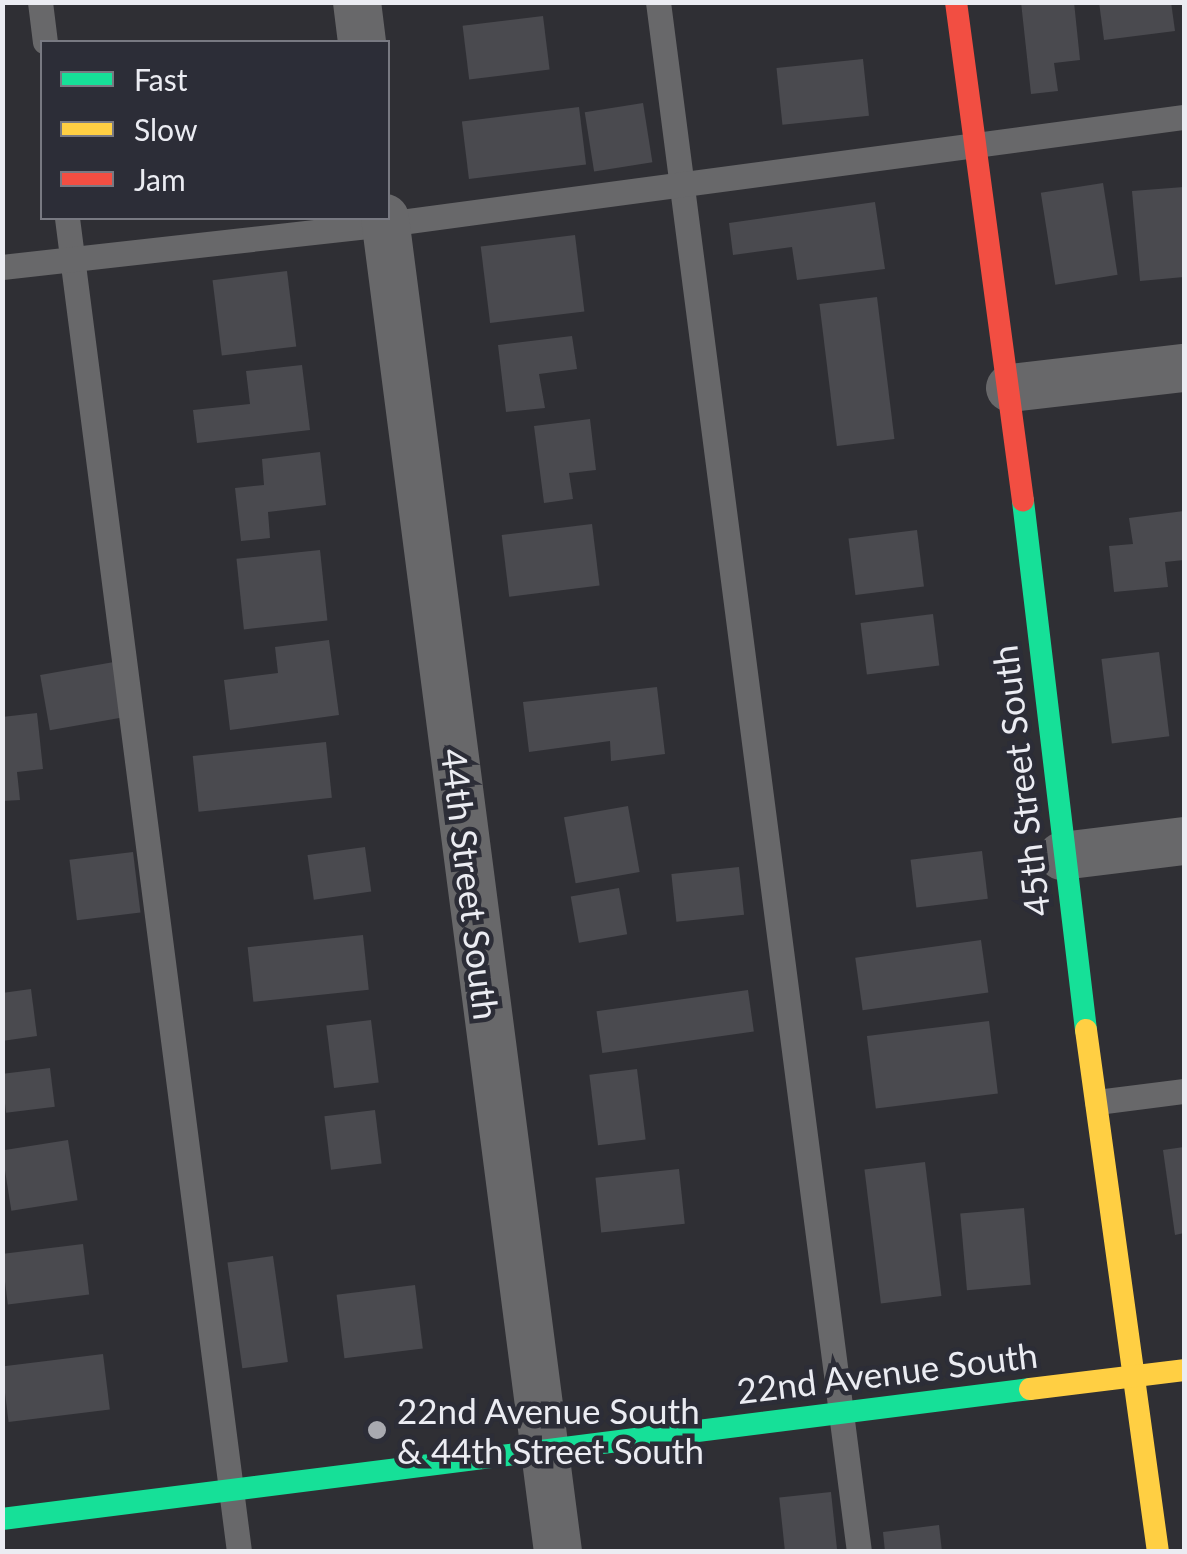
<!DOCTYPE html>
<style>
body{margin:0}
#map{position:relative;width:1187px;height:1554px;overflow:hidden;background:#2f2f34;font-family:Lato,sans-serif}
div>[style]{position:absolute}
.building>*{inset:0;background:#4a4a4f;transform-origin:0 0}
.lane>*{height:25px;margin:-12.5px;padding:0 12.5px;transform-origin:12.5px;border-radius:12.5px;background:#68686a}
.street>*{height:48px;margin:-24px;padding:0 24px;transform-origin:24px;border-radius:24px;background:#68686a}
.fast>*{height:22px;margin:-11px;padding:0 11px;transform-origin:11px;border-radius:11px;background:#16e098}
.slow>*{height:22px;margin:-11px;padding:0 11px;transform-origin:11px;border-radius:11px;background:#ffcf43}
.jam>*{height:22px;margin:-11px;padding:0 11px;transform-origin:11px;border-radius:11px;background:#f24e42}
.dots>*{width:28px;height:28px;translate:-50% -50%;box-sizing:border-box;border:5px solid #2c2d37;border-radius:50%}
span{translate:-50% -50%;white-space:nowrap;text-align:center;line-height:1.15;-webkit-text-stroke:9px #2c2d37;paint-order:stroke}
.street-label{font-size:35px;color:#ebecf2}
.poi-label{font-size:35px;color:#ebecf2}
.left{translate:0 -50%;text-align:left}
.frame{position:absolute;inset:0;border:5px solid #ebecf2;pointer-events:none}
.legend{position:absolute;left:40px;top:40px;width:350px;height:180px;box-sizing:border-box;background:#2c2d37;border:2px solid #787982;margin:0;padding:12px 18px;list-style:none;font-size:30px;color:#ebecf2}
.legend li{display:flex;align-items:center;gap:20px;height:50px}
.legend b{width:50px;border:2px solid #787982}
</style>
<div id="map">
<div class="building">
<i style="clip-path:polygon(1021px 2px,1074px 2px,1080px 60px,1054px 63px,1058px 91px,1031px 94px)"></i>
<i style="clip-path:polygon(1099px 2px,1171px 2px,1175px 31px,1104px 40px)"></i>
<i style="left:543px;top:16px;width:54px;height:81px;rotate:83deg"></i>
<i style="left:863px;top:59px;width:57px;height:87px;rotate:84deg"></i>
<i style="left:643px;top:103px;width:60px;height:59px;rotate:81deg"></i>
<i style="left:579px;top:107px;width:58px;height:118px;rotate:83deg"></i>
<i style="left:1103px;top:183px;width:93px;height:63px;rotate:81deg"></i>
<i style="clip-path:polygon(1184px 187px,1184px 277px,1140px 281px,1132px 191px)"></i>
<i style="clip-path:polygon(875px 202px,885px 269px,797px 280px,792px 247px,733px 255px,729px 223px)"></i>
<i style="left:575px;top:235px;width:77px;height:95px;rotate:83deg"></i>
<i style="left:287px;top:271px;width:76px;height:75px;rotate:83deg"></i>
<i style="left:877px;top:297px;width:143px;height:58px;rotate:83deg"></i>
<i style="clip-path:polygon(572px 336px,577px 369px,539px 374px,545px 408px,506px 412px,498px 345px)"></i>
<i style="clip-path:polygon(302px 365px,310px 430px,197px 443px,193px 410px,250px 404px,246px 371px)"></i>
<i style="clip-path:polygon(590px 419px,596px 470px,569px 473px,573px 499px,544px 503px,534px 426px)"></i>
<i style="clip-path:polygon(320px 452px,326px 505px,268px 512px,270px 538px,241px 541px,235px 488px,264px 485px,262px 459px)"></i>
<i style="clip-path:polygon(1184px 511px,1184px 560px,1165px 562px,1168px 587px,1114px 592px,1109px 546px,1133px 544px,1129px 518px)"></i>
<i style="left:592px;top:524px;width:62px;height:91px;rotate:83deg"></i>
<i style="left:917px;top:530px;width:57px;height:69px;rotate:83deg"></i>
<i style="left:320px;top:550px;width:71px;height:84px;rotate:84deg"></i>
<i style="left:933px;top:614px;width:52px;height:73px;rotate:83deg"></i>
<i style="clip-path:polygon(329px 640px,339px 715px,230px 730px,224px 680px,278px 673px,275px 647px)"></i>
<i style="left:1159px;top:652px;width:85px;height:58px;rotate:83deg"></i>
<i style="left:114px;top:662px;width:56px;height:75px;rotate:80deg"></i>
<i style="clip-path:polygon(657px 687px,665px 754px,611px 761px,610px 741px,529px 752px,523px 702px)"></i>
<i style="clip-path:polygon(37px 713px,43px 769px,17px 772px,20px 800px,2px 801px,2px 717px)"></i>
<i style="left:326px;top:742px;width:56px;height:134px;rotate:84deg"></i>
<i style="left:628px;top:806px;width:67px;height:65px;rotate:80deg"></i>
<i style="left:365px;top:847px;width:45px;height:58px;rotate:82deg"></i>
<i style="left:982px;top:851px;width:48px;height:72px;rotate:83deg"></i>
<i style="left:133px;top:852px;width:61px;height:64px;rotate:83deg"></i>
<i style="left:739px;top:867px;width:48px;height:68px;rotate:84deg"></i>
<i style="left:619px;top:888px;width:47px;height:49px;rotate:80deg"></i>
<i style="left:363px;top:935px;width:55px;height:116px;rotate:84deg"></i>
<i style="left:981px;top:940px;width:53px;height:127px;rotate:82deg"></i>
<i style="clip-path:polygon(31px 989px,37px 1036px,2px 1041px,2px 993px)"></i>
<i style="left:748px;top:990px;width:42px;height:153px;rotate:82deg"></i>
<i style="left:371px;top:1020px;width:63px;height:45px;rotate:83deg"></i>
<i style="left:989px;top:1021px;width:73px;height:123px;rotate:83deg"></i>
<i style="left:50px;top:1068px;width:39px;height:49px;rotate:83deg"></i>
<i style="left:637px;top:1069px;width:71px;height:48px;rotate:83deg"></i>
<i style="left:375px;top:1110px;width:54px;height:51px;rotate:83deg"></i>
<i style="left:68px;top:1140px;width:61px;height:67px;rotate:81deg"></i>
<i style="clip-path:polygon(1184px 1147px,1184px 1233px,1175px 1235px,1163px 1150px)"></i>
<i style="left:925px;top:1162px;width:135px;height:61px;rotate:83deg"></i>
<i style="left:679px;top:1169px;width:55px;height:84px;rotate:84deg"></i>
<i style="left:1024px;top:1208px;width:77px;height:64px;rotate:85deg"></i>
<i style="left:83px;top:1244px;width:51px;height:82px;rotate:83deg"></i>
<i style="left:273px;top:1256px;width:107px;height:46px;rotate:82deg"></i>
<i style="left:415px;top:1285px;width:64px;height:79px;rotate:83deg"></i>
<i style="left:103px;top:1354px;width:56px;height:102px;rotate:83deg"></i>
<i style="left:831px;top:1492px;width:60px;height:52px;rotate:84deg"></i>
<i style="clip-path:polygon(939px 1525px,942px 1552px,885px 1552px,883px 1532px)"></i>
</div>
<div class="lane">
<i style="left:40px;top:2px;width:40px;rotate:82.9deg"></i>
<i style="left:658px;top:2px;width:1563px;rotate:82.61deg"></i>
<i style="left:67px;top:218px;width:1345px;rotate:82.65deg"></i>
<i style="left:2px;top:267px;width:386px;rotate:-6.4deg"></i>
<i style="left:386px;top:224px;width:805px;rotate:-7.64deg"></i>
<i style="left:1097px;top:1102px;width:88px;rotate:-7.2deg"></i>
</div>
<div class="street">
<i style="left:357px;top:2px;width:40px;rotate:82.9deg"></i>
<i style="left:385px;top:218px;width:1345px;rotate:82.61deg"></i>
<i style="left:1010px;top:388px;width:175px;rotate:-6.6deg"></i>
<i style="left:1062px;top:856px;width:123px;rotate:-7deg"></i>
</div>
<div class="fast">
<i style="left:1023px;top:501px;width:533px;rotate:83.21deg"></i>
<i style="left:2px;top:1519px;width:1036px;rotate:-7.21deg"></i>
</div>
<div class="slow">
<i style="left:1086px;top:1030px;width:527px;rotate:82.15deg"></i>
<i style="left:1030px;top:1389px;width:155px;rotate:-7deg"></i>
</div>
<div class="jam">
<i style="left:956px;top:2px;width:503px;rotate:82.35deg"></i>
</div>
<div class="dots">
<i style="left:377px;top:1430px;background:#a9aab0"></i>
</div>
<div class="street-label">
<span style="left:1020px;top:781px;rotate:-97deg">45th Street South</span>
<span style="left:471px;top:884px;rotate:83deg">44th Street South</span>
<span style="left:887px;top:1372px;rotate:-7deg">22nd Avenue South</span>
</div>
<div class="poi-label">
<span class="left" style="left:397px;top:1430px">22nd Avenue South<br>&amp; 44th Street South</span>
</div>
<div class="frame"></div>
<ul class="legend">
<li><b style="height:12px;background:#16e098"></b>Fast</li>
<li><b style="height:12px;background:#ffcf43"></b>Slow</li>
<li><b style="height:12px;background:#f24e42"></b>Jam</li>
</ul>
</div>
